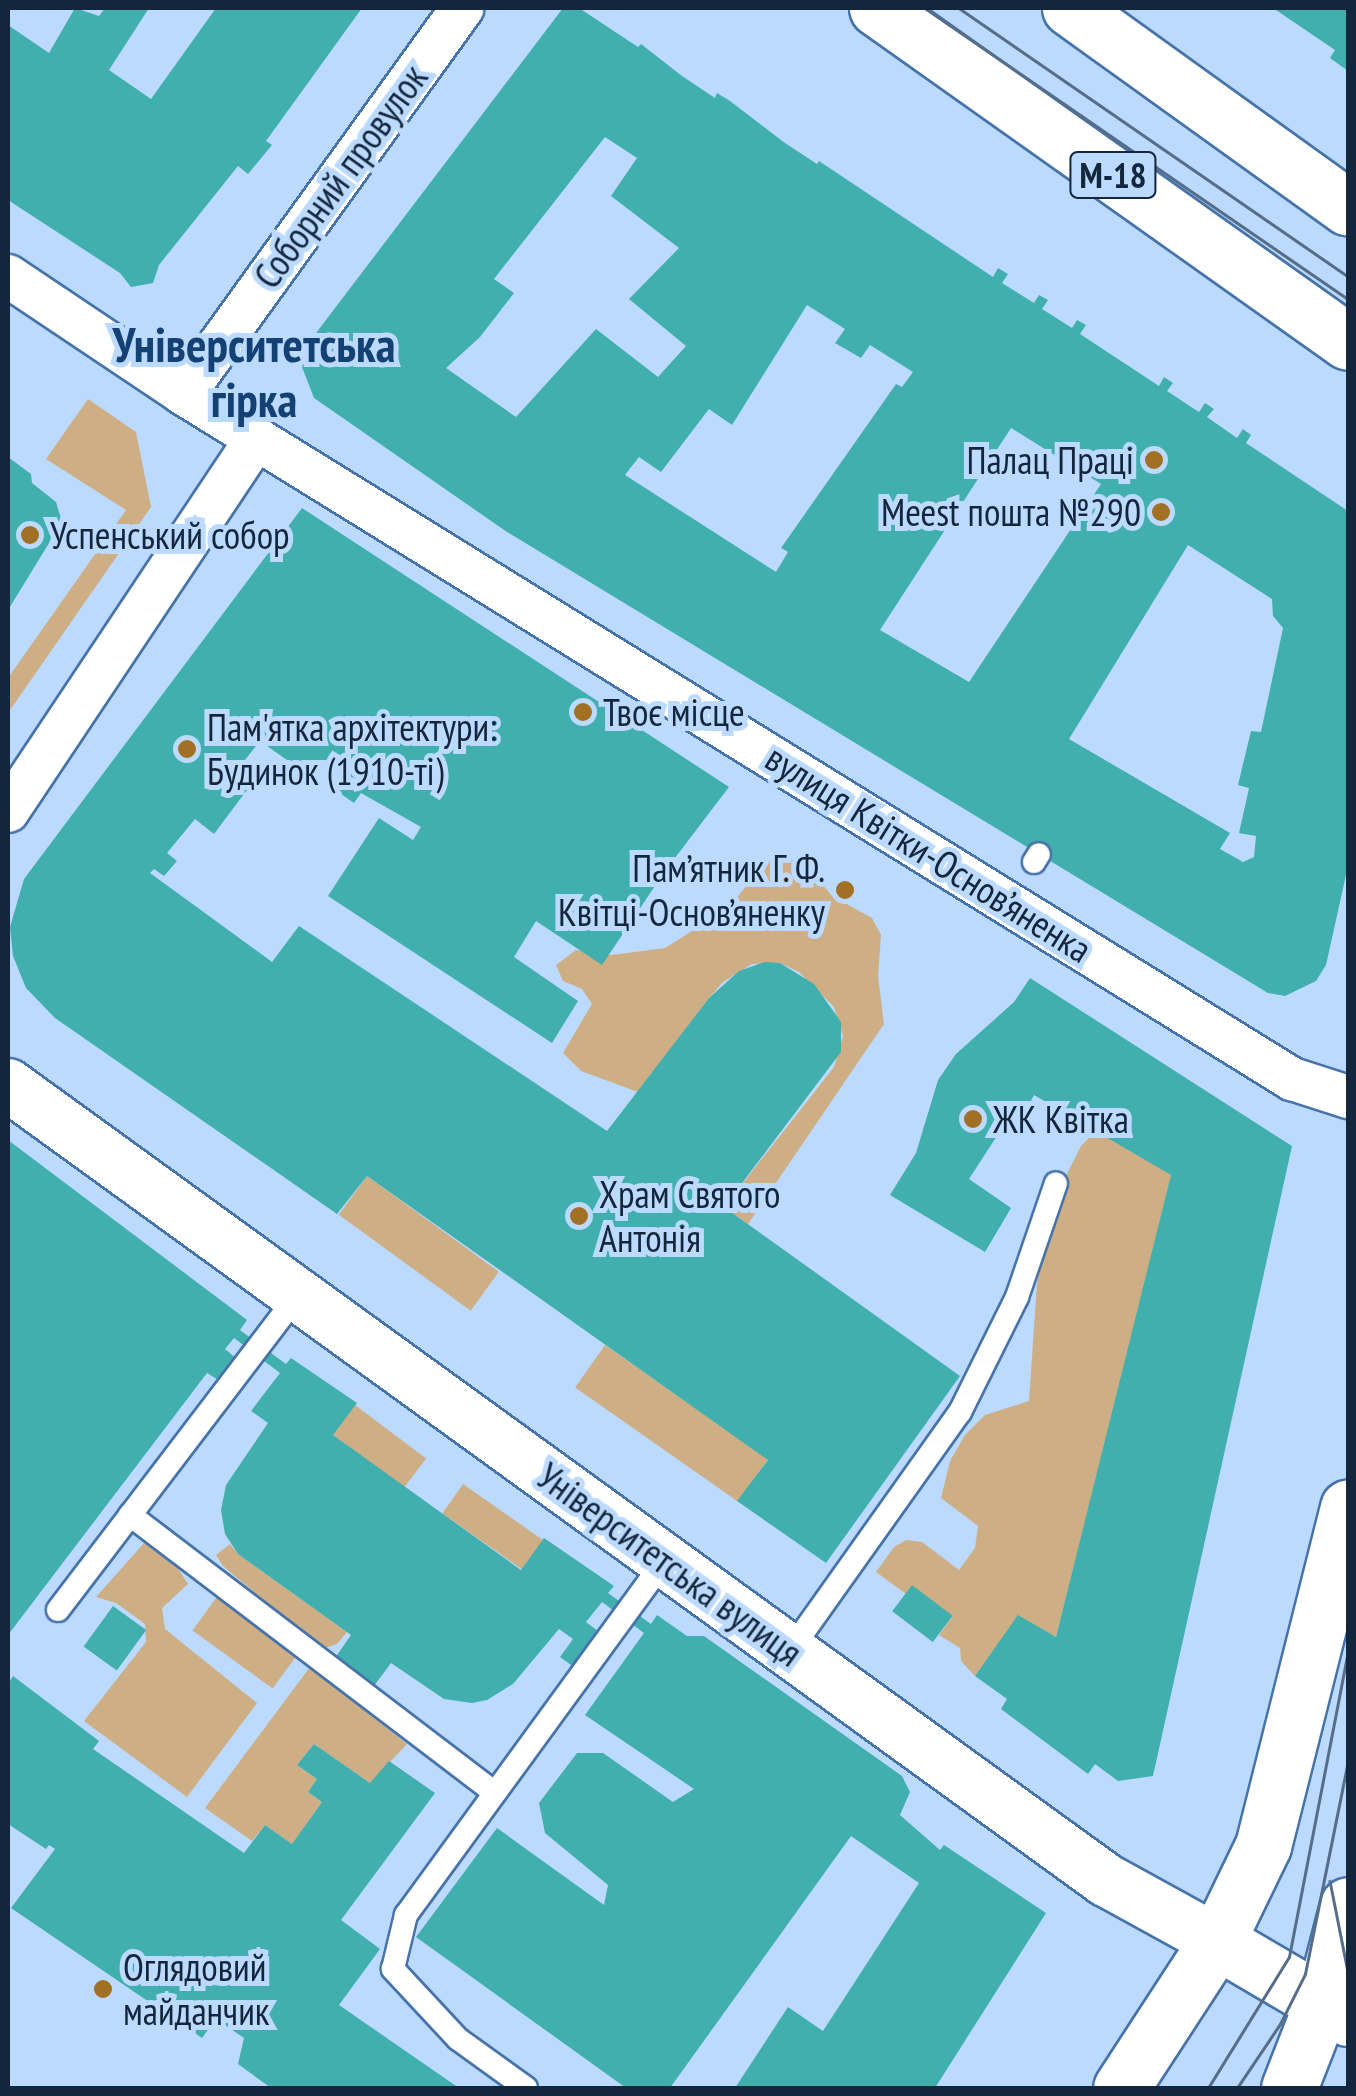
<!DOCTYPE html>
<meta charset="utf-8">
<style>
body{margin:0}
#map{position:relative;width:1356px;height:2096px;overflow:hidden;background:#bcdafe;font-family:"PT Sans Narrow",sans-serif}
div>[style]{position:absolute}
.green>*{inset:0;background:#ceae84;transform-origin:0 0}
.building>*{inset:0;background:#41afad;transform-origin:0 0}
.roads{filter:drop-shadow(2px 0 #4673a9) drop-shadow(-2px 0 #4673a9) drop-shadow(0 2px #4673a9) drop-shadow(0 -2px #4673a9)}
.service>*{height:22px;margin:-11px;padding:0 11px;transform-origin:11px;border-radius:11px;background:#fff}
.minor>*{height:42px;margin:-21px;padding:0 21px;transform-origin:21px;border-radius:21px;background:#fff}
.tertiary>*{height:52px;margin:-26px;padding:0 26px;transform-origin:26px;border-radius:26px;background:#fff}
.secondary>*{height:55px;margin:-27.5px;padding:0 27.5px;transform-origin:27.5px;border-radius:27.5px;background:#fff}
.primary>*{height:55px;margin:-27.5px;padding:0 27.5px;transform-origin:27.5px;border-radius:27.5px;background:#fff}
.tram>*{height:2.5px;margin:-1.25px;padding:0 1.25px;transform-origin:1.25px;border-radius:1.25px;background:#566d89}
.dots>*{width:28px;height:28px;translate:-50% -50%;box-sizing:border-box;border:5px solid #bcdafe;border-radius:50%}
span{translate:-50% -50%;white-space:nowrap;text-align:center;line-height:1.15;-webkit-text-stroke:10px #bcdafe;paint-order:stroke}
.shield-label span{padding:2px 8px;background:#bcdafe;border:2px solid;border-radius:8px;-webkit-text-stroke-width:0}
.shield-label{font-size:35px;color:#13263c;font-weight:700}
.street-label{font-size:38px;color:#13263c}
.poi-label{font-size:38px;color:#13263c}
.right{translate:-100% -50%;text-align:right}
.left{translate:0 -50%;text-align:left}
.district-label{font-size:48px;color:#134173;font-weight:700}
.frame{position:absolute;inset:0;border:10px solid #13263c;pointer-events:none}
</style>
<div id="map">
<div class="green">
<i style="clip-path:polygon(88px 399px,136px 432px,151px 507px,8px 713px,8px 678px,126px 510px,46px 459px)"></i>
<i style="clip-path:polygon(771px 857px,803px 861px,832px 896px,872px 918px,881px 935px,878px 976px,884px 1024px,748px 1224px,724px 1207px,834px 1067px,843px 1036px,834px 1007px,799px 972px,780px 963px,752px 964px,723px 982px,709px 998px,638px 1092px,581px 1071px,563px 1053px,592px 1004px,582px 989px,563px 981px,556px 965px,576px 950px,612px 955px,665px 948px,727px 909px)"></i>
<i style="clip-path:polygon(1098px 1129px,1171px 1175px,1164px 1209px,1056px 1637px,1018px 1616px,975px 1676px,961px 1661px,960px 1648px,939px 1635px,953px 1616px,906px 1594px,876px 1572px,894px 1547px,906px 1540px,922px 1542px,959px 1570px,975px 1548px,978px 1526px,941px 1498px,950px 1461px,965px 1435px,985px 1415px,1029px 1401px,1037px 1284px,1055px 1198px,1081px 1146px)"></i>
<i style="left:367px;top:1176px;width:163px;height:48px;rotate:36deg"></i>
<i style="left:605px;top:1345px;width:199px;height:52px;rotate:35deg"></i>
<i style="left:355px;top:1405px;width:89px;height:37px;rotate:37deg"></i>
<i style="left:463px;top:1484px;width:98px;height:36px;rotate:35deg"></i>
<i style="clip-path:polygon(144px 1543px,170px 1556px,188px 1584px,162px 1608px,165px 1629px,257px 1703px,187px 1797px,84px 1721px,146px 1642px,145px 1624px,116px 1603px,96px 1597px)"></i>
<i style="clip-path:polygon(230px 1544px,238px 1554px,347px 1632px,337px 1644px,322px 1649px,223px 1566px,216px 1555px)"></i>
<i style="left:219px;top:1594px;width:99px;height:45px;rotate:36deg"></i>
<i style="clip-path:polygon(310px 1667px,407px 1744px,370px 1783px,314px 1744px,297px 1765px,317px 1779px,308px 1792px,322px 1802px,292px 1844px,265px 1825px,252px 1841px,205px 1808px)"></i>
</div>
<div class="building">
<i style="clip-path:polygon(75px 8px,99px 16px,105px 8px,149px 8px,109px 70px,151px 99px,216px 8px,362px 8px,266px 141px,272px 145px,248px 174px,238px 166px,159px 265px,153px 283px,131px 287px,120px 273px,8px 200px,8px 25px,49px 53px)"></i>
<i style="clip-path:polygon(evenodd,563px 8px,579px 8px,638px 47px,641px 44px,682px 76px,715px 98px,717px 93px,730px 101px,785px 143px,817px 164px,819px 161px,993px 277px,998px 268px,1008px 274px,1002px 283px,1034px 303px,1039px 295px,1048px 300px,1042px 309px,1072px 328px,1077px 320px,1086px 325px,1080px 334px,1159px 386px,1164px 377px,1173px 383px,1167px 391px,1199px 412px,1205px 403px,1214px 409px,1207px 417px,1237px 438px,1243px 429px,1251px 435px,1246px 443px,1348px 511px,1348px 866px,1326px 965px,1316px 981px,1285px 996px,1268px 993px,507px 532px,314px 398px,302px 367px,310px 341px,563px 8px,605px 137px,637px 158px,611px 196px,679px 248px,629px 299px,686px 346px,658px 377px,596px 329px,516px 417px,446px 368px,480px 337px,514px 293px,494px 279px,605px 137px,563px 8px,807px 305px,845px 329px,835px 343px,861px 358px,870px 345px,913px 372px,902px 387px,896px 384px,781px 548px,788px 552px,776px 572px,625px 475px,639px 457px,661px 472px,709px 409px,732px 425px,807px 305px,563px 8px,1011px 428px,1101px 484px,969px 682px,880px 630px,1011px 428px,563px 8px,1188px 545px,1272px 599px,1273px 616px,1283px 628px,1261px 732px,1251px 731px,1238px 785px,1249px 788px,1239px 833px,1256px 836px,1254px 857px,1243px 862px,1220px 849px,1230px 833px,1069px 739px,1188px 545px)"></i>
<i style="clip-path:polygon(1273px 8px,1348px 8px,1348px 71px,1330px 58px,1335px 50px)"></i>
<i style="clip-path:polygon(8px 457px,31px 474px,32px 483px,56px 502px,62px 522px,8px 610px)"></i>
<i style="clip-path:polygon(302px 508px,729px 787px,665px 871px,602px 965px,536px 921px,514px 957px,578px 1001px,552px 1043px,328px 896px,379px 818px,413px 840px,421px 827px,361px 793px,354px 803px,334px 789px,344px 773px,324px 760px,311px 777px,260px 741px,237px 770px,253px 782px,214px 834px,195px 819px,167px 853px,177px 861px,164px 876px,154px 869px,150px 873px,272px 962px,299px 926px,607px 1131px,709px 998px,739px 971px,765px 962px,780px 963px,814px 984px,841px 1022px,841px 1052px,724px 1207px,960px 1376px,826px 1563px,737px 1501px,768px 1460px,367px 1176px,337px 1214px,55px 1018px,26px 988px,13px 956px,10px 927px,24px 879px)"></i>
<i style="clip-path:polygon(1030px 978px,1292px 1146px,1153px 1776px,1118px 1781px,1095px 1764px,1088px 1774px,1001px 1709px,1007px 1699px,975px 1676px,1018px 1615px,1056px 1637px,1171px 1175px,1034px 1095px,1015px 1133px,1004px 1125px,969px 1179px,1011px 1208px,985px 1252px,890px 1195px,916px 1153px,938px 1080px,956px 1054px,1014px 1002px)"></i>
<i style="clip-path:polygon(8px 1140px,247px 1320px,240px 1330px,248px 1336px,286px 1364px,291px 1358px,357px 1403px,333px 1435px,521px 1570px,544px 1538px,614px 1586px,608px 1593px,651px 1624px,657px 1615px,687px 1636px,704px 1636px,902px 1776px,910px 1792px,900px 1815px,940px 1850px,944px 1845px,1046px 1913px,935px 2088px,735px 2088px,788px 2007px,823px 2031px,919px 1883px,851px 1836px,670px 2088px,626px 2088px,416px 1937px,497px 1828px,604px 1905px,608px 1885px,545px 1833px,539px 1803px,577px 1753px,603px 1753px,673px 1802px,694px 1789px,585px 1715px,644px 1633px,602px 1602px,586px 1622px,603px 1635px,578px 1670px,560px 1657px,573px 1639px,559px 1629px,513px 1684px,487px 1700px,472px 1703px,444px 1699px,391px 1663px,374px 1686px,335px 1658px,351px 1635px,238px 1554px,225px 1534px,221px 1510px,226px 1485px,268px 1423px,251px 1411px,280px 1373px,234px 1338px,225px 1349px,237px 1359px,220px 1381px,207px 1373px,8px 1635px)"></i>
<i style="left:912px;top:1585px;width:51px;height:33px;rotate:37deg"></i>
<i style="left:113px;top:1606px;width:41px;height:50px;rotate:36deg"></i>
<i style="clip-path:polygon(13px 1676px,99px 1741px,93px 1749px,244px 1853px,265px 1825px,292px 1844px,322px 1802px,308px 1792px,317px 1779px,297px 1765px,314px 1744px,370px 1783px,389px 1761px,435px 1793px,341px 1920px,380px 1949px,339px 2005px,459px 2088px,271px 2088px,238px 2064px,244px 2038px,216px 2019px,202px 2038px,11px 1908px,55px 1849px,49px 1845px,46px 1849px,8px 1824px,8px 1684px)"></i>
</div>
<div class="roads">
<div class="service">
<i style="left:1034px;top:862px;width:9px;rotate:-58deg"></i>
<i style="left:130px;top:1515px;width:457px;rotate:37.3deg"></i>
<i style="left:58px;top:1610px;width:397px;rotate:-52.7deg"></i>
<i style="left:790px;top:1651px;width:293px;rotate:-54.6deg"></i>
<i style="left:960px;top:1412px;width:128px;rotate:-63.6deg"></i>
<i style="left:1017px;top:1297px;width:120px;rotate:-71.1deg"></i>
<i style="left:526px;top:2088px;width:84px;rotate:-144.2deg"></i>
<i style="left:458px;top:2039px;width:96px;rotate:-132.9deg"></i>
<i style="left:393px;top:1969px;width:56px;rotate:-76.5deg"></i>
<i style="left:406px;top:1915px;width:438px;rotate:-53.9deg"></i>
</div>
<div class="minor">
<i style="left:8px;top:276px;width:212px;rotate:33.8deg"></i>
<i style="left:184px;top:394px;width:1303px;rotate:31.73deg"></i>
<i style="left:1292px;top:1079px;width:59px;rotate:17.8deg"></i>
<i style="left:184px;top:394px;width:476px;rotate:-54.2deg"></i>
<i style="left:8px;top:811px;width:448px;rotate:-56.3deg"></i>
</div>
<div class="tertiary">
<i style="left:8px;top:1085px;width:1356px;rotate:35.91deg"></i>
<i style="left:1106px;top:1880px;width:127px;rotate:28.8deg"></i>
</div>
<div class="secondary">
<i style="left:1217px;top:1941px;width:152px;rotate:30.4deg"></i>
</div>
<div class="primary">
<i style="left:877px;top:8px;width:577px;rotate:35.34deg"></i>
<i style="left:1070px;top:8px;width:342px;rotate:35.7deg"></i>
<i style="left:1121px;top:2088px;width:176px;rotate:-56.9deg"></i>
<i style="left:1217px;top:1941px;width:106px;rotate:-64.2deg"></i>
<i style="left:1263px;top:1846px;width:349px;rotate:-75.9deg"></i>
<i style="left:1289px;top:2088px;width:93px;rotate:-68.7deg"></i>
<i style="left:1323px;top:2001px;width:99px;rotate:-75.4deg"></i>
</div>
</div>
<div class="tram">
<i style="left:925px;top:8px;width:513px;rotate:34.53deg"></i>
<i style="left:959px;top:8px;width:472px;rotate:34.6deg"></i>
<i style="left:1330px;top:1881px;width:93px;rotate:78.8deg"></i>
<i style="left:1208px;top:2088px;width:154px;rotate:-58.3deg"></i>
<i style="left:1289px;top:1957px;width:312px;rotate:-79.1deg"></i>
<i style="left:1237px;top:2088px;width:77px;rotate:-56.1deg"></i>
<i style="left:1280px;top:2024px;width:56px;rotate:-63.4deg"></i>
<i style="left:1305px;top:1974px;width:217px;rotate:-78.6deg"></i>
</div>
<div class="dots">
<i style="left:1154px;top:460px;background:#a17025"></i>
<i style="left:1161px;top:512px;background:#a17025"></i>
<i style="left:30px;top:535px;background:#a17025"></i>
<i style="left:583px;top:712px;background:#a17025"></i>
<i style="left:187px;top:749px;background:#a17025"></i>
<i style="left:845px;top:890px;background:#a17025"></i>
<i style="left:973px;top:1119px;background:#a17025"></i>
<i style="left:579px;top:1216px;background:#a17025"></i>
<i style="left:103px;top:1989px;background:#a17025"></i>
</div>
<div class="shield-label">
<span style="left:1113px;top:175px">М-18</span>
</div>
<div class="street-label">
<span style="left:340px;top:176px;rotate:-54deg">Соборний провулок</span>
<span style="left:929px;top:853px;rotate:32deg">вулиця Квітки-Основ’яненка</span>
<span style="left:670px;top:1564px;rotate:36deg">Університетська вулиця</span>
</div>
<div class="poi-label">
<span class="right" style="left:1134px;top:460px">Палац Праці</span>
<span class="right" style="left:1141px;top:512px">Meest пошта №290</span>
<span class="left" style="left:50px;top:535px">Успенський собор</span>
<span class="left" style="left:603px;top:712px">Твоє місце</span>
<span class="left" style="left:207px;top:749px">Пам'ятка архітектури:<br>Будинок (1910-ті)</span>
<span class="right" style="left:825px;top:890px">Пам’ятник Г. Ф.<br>Квітці-Основ’яненку</span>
<span class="left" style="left:993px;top:1119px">ЖК Квітка</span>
<span class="left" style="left:599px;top:1216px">Храм Святого<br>Антонія</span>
<span class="left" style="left:123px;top:1989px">Оглядовий<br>майданчик</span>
</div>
<div class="district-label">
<span style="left:254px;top:372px">Університетська<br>гірка</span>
</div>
<div class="frame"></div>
</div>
